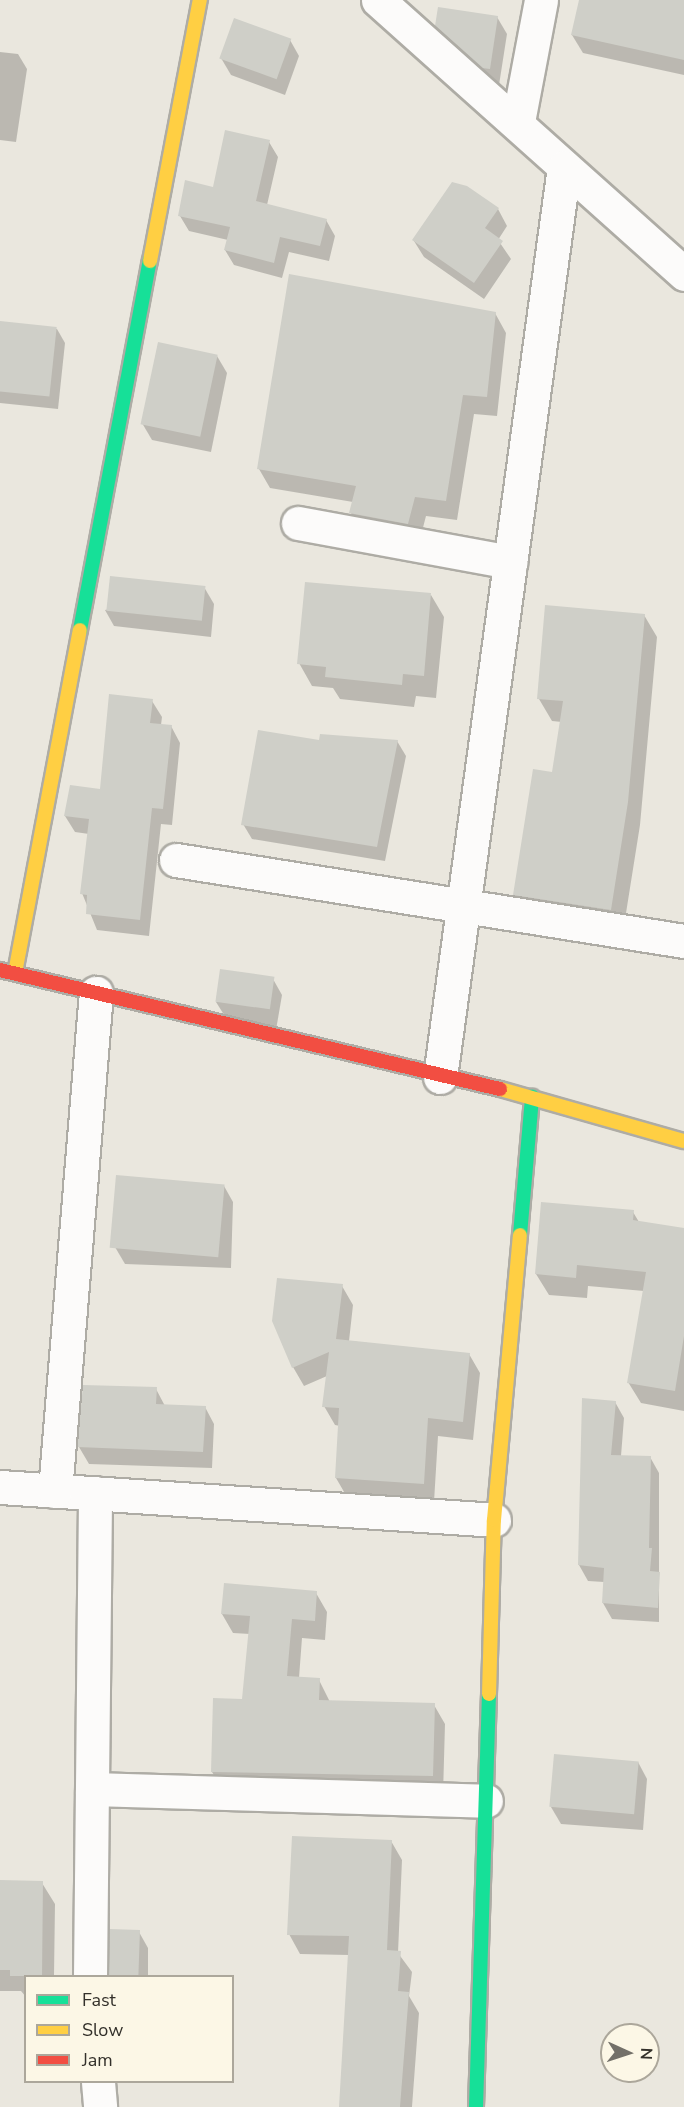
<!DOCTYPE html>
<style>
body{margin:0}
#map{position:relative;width:684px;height:2107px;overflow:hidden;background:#eae7de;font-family:"Nunito Sans",sans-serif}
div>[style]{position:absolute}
.shadow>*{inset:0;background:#0003}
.building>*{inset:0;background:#cfcfc8;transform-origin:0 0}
.roads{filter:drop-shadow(2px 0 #aeaca5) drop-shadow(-2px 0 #aeaca5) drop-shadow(0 2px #aeaca5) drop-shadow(0 -2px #aeaca5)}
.street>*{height:33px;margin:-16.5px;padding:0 16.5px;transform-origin:16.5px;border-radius:16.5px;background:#fcfbfa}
.fast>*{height:14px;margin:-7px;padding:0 7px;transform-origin:7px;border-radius:7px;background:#16e098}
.slow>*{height:14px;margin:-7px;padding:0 7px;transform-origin:7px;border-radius:7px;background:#ffcf43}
.jam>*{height:14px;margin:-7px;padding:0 7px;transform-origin:7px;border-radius:7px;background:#f24e42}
span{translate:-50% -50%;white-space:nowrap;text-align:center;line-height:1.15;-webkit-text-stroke:4.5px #fcf7e6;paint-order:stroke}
.legend{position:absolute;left:24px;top:1975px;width:210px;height:108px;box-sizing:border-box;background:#fcf7e6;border:2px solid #aca79b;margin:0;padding:8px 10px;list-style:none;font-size:18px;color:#33302a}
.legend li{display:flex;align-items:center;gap:12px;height:30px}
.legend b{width:30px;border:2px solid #aca79b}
.north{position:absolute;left:600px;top:2023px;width:60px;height:60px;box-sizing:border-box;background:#fcf7e6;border:2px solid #aca79b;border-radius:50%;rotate:93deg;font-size:16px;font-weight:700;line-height:24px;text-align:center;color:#33302a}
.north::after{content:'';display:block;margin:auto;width:21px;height:27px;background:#737069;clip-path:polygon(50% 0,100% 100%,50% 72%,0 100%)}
</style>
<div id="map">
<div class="shadow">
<i style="clip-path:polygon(581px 0,684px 2px,684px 75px,583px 53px,572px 35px)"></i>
<i style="clip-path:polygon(497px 17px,507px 34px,499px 85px,493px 84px,447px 43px,437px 26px)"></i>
<i style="clip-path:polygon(290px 40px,299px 56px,285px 95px,231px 75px,221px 58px)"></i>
<i style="clip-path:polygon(0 52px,18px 54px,27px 69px,16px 142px,0 140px)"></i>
<i style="clip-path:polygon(269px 142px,278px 157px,267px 205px,326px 220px,335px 236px,329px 261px,289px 252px,282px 278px,234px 265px,225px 250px,228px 240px,189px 231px,180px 216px)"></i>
<i style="clip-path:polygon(498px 209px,507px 226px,498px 240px,511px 259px,484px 299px,424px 257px,414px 241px)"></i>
<i style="clip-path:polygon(495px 313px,506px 333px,497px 416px,474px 414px,457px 520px,426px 516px,419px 543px,362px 533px,351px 513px,353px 502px,270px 488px,259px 469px)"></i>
<i style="clip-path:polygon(0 323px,57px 329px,65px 343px,58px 409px,0 403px)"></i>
<i style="clip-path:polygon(217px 356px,227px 373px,211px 452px,152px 440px,142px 423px)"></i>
<i style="clip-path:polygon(204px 587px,214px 604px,211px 637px,114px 626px,105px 610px)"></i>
<i style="clip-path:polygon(431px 595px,444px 617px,436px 698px,416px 696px,414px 707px,340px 699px,333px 688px,312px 686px,299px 663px)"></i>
<i style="clip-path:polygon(644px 615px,657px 637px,640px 825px,623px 932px,527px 917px,514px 894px,553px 774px,562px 722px,552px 721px,539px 699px)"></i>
<i style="clip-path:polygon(152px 701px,162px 717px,161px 725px,171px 726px,180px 743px,172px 825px,161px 824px,149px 936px,97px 930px,82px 893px,89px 834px,75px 832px,65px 816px,101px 790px)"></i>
<i style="clip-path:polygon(321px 741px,397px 741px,406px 756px,385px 861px,252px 839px,243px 824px)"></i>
<i style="clip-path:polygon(273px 979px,282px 995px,276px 1030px,226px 1018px,216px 1002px)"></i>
<i style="clip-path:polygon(118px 1177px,224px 1186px,233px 1202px,231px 1268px,125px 1264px,115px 1247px)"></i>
<i style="clip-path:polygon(633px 1212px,639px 1222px,684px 1230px,684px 1411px,641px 1403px,628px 1382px,644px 1291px,588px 1286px,587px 1298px,549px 1295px,536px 1274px)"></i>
<i style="clip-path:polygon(342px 1286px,353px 1305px,349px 1341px,469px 1354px,480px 1373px,473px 1440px,438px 1436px,434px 1502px,347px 1497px,336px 1478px,340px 1426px,335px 1425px,324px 1406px,327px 1376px,304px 1386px,293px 1367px)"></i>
<i style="clip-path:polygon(156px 1389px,165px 1406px,205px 1407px,214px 1424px,212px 1468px,89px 1464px,79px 1447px)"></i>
<i style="clip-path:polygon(615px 1402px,624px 1418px,621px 1456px,650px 1457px,659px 1473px,659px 1622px,612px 1619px,603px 1603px,604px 1582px,588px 1581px,579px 1565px)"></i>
<i style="clip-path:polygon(316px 1593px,327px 1612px,325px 1640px,302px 1638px,299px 1678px,319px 1680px,330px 1702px,434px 1705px,445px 1724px,443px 1795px,224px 1791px,212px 1772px,244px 1700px,250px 1634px,233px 1633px,222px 1614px)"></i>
<i style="clip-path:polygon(638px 1762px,647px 1779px,643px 1830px,561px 1824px,551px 1807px)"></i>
<i style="clip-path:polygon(391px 1841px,402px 1860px,398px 1953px,412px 1972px,409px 1996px,419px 2013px,412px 2107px,342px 2107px,349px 1955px,300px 1954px,289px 1934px)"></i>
<i style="clip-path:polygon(0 1881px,42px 1883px,55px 1904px,54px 1976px,26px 1976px,26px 1997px,21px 1991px,0 1991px)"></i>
<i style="clip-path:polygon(139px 1932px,148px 1948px,148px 1976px,110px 1976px)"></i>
</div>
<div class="building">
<i style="clip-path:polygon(579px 0,684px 0,684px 60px,571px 35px)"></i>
<i style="clip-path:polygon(438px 7px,498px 16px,490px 69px,482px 68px,435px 26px)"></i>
<i style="left:234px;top:18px;width:61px;height:43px;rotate:20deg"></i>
<i style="clip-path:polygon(225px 130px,270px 140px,256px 201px,327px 219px,320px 246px,280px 237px,274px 263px,224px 250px,230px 227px,178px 216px,185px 180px,213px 187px)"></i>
<i style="clip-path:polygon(452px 182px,467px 186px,499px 208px,485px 228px,503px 241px,474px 283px,412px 240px)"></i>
<i style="clip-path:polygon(289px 274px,496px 312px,487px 397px,463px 395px,446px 501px,415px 497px,408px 524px,349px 513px,356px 486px,257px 469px)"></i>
<i style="left:0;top:321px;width:57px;height:70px;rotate:6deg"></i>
<i style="left:158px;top:342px;width:61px;height:84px;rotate:12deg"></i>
<i style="left:110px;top:576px;width:96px;height:35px;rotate:6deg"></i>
<i style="clip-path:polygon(305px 582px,431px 593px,424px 676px,403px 674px,402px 685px,325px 677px,326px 667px,297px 664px)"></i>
<i style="clip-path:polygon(545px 605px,645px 614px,628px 802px,611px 910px,513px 895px,533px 769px,552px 772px,563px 701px,537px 699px)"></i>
<i style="clip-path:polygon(109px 694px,153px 699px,150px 723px,172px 725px,163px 809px,152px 808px,140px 920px,86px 914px,87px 895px,80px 894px,89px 819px,64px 816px,70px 785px,100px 789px)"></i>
<i style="clip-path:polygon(258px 730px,319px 740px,320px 734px,398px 740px,377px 847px,241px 825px)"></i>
<i style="left:220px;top:969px;width:55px;height:33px;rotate:8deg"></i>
<i style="left:116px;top:1175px;width:109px;height:73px;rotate:5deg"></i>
<i style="clip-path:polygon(541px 1202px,634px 1210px,633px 1220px,684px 1228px,684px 1336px,675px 1391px,627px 1383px,646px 1272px,577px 1265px,576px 1278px,535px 1274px)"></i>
<i style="clip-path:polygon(277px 1278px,343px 1284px,336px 1339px,470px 1353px,463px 1422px,428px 1418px,424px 1484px,335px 1478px,339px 1408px,322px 1407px,329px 1352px,292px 1368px,272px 1321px)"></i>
<i style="clip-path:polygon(83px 1385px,157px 1387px,156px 1404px,206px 1406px,203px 1452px,77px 1447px)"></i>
<i style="clip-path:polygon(582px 1398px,616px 1401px,611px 1455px,651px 1456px,649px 1548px,652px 1548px,650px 1571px,660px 1572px,658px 1608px,602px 1603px,604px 1568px,578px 1565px)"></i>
<i style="clip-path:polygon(224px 1583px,317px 1591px,315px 1621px,292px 1619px,287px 1676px,320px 1678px,319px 1700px,435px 1703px,433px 1776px,211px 1772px,213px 1698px,242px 1699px,250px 1616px,221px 1614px)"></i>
<i style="left:554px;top:1754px;width:85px;height:53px;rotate:5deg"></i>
<i style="clip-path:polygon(292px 1836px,392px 1840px,387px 1950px,401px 1951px,398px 1991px,409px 1992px,400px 2107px,339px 2107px,349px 1936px,287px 1935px)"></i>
<i style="clip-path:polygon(0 1880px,43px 1881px,42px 1976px,10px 1976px,10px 1970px,0 1970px)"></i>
<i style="left:109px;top:1929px;width:31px;height:48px;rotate:2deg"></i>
</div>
<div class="roads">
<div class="street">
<i style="left:378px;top:0;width:411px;rotate:41.8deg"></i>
<i style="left:518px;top:122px;width:124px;rotate:-79.3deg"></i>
<i style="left:298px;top:523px;width:216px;rotate:10.4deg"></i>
<i style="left:176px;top:860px;width:514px;rotate:9.06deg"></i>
<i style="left:440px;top:1077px;width:918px;rotate:-82.24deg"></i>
<i style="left:0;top:1487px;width:495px;rotate:3.8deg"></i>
<i style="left:55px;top:1491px;width:500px;rotate:-85.3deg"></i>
<i style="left:92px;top:1789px;width:394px;rotate:1.7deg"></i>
<i style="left:90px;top:1976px;width:483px;rotate:-89.4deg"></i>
<i style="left:98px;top:2082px;width:25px;rotate:85deg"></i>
</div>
<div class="fast">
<i style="left:80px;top:630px;width:376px;rotate:-79.3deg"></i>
<i style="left:520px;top:1235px;width:139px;rotate:-85deg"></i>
<i style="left:476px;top:2107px;width:413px;rotate:-88.2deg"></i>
</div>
<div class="slow">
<i style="left:150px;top:261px;width:266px;rotate:-79.2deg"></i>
<i style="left:15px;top:973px;width:349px;rotate:-79.3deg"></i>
<i style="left:500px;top:1089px;width:191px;rotate:15.8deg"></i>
<i style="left:489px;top:1694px;width:174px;rotate:-88.4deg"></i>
<i style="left:494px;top:1520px;width:286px;rotate:-84.8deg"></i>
</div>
<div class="jam">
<i style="left:0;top:970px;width:514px;rotate:13.39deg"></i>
</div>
</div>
<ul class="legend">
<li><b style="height:8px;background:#16e098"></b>Fast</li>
<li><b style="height:8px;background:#ffcf43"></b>Slow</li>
<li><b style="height:8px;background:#f24e42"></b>Jam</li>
</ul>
<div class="north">N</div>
</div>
